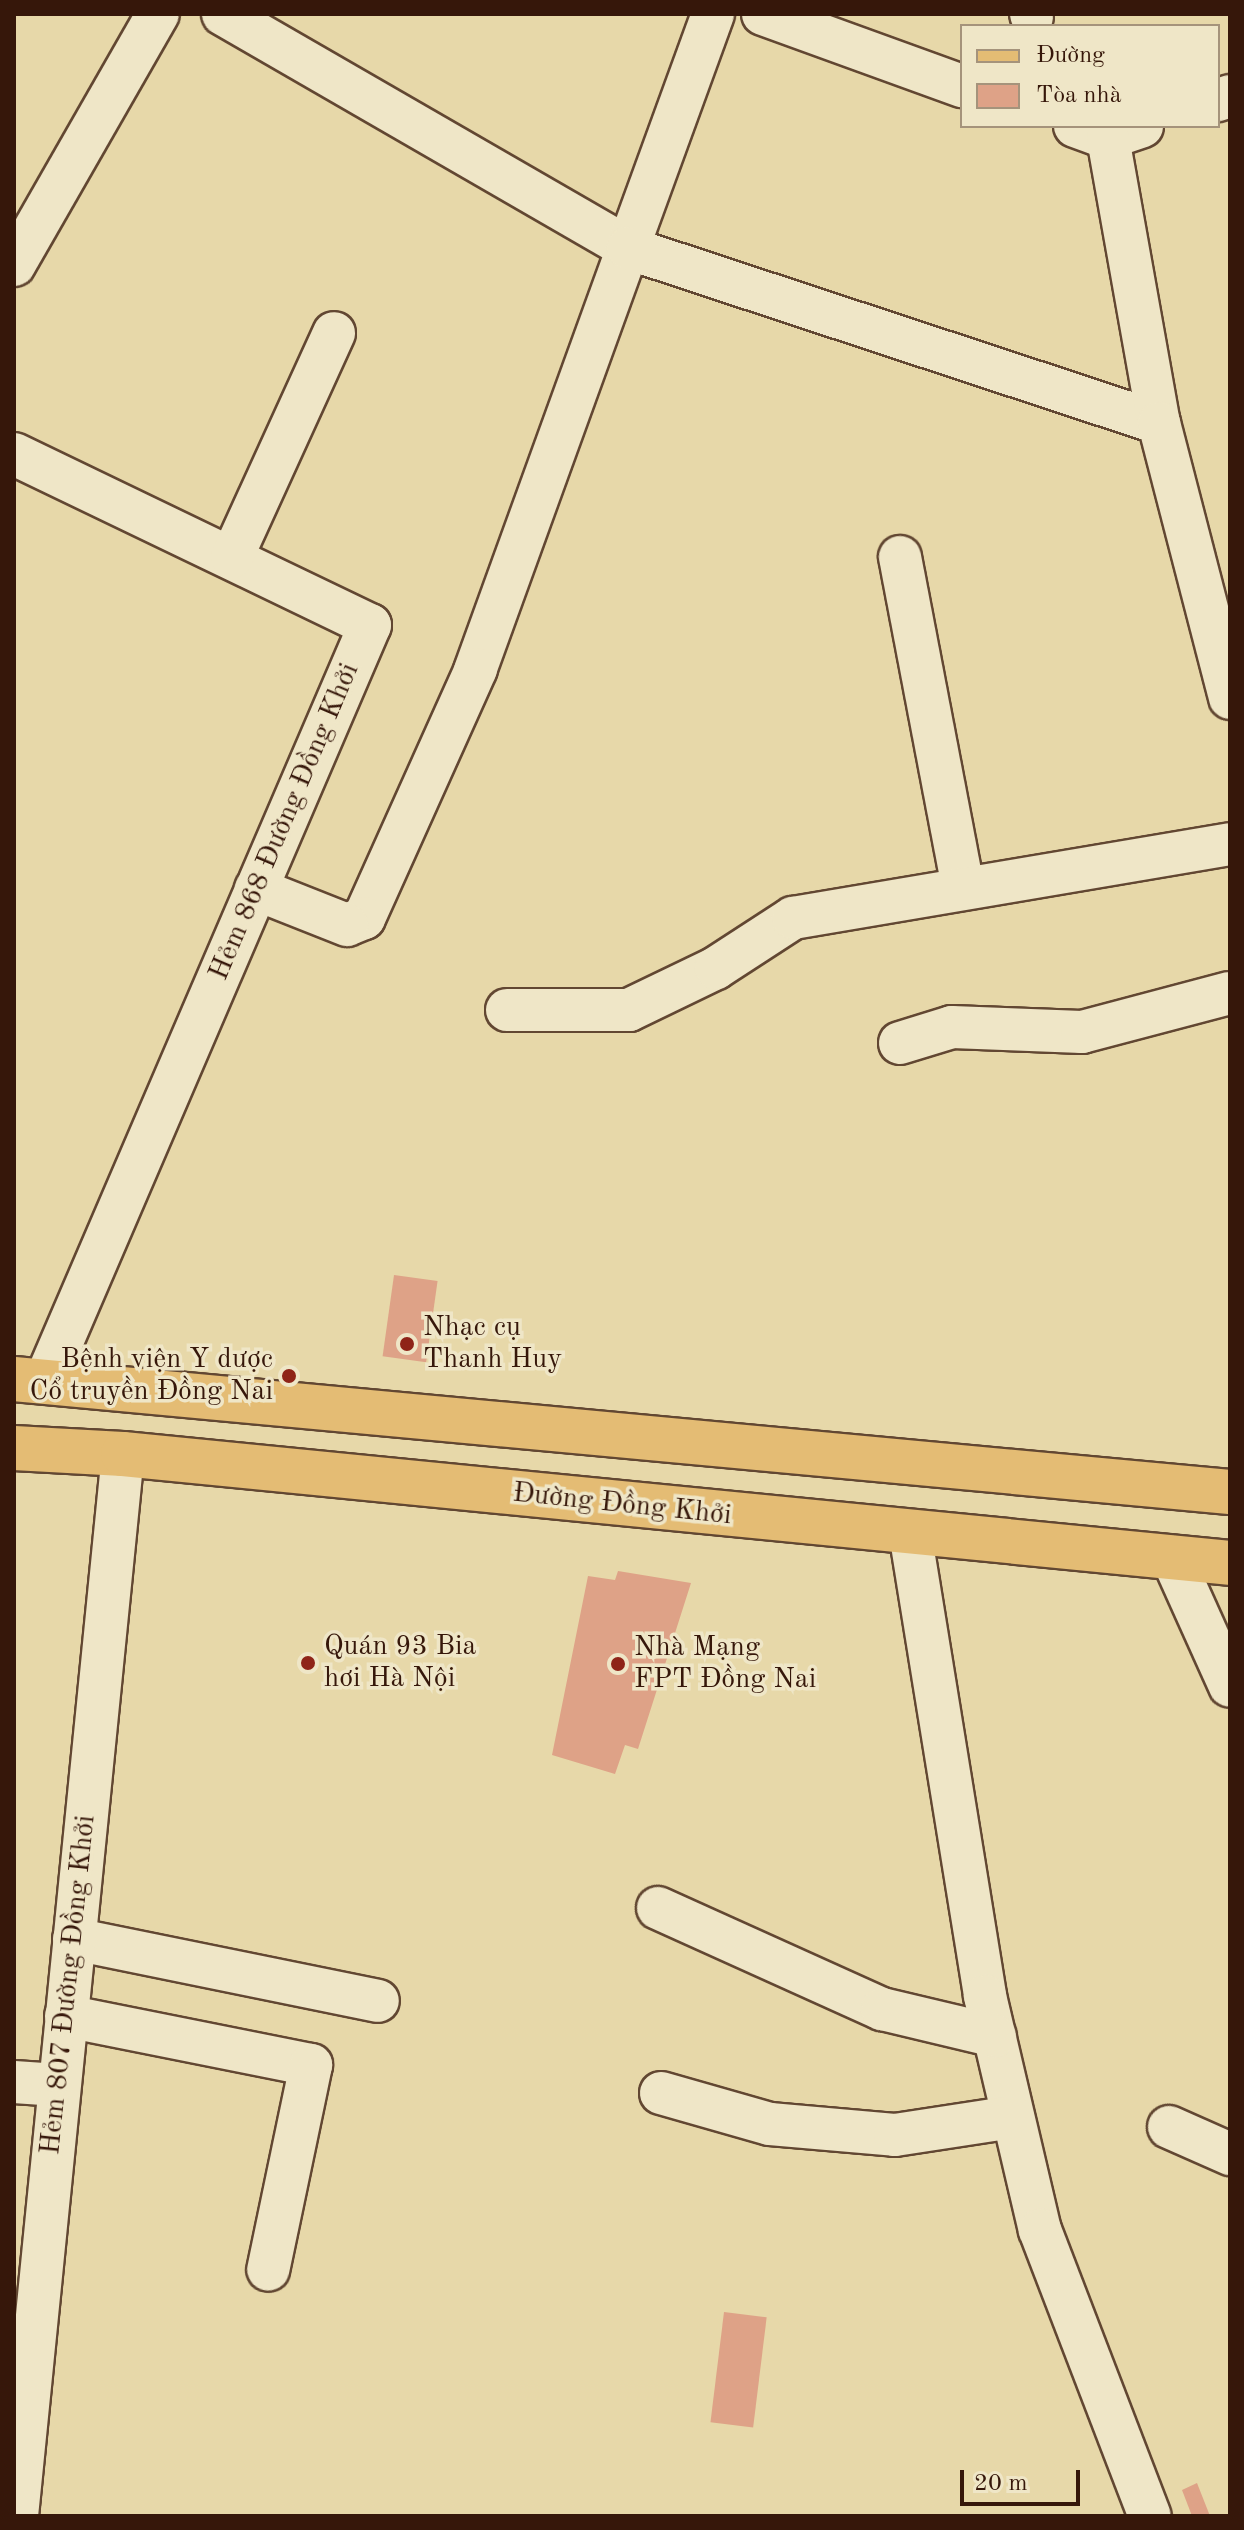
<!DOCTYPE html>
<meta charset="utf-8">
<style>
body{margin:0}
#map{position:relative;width:1244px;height:2530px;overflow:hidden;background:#e7d8a9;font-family:"Old Standard TT",serif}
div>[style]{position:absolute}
.building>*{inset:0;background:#dea287;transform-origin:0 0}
.roads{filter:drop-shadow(2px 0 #624732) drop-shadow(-2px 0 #624732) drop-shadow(0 2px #624732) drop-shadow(0 -2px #624732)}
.minor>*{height:42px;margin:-21px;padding:0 21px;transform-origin:21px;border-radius:21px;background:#efe6c7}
.major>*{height:44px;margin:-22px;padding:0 22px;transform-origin:22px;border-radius:22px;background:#e4bc74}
.dots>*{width:22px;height:22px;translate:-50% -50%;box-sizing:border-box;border:4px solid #efe6c7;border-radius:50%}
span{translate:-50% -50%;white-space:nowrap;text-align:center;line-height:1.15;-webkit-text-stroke:7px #efe6c7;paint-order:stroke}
.street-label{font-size:28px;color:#36170a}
.poi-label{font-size:28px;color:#36170a}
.left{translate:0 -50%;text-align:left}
.right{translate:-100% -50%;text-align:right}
.frame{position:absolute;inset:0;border:16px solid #36170a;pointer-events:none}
.legend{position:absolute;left:960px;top:24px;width:260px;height:104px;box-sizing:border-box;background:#efe6c7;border:2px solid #a5937b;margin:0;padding:10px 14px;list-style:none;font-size:24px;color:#36170a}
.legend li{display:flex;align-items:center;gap:16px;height:40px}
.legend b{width:40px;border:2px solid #a5937b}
.scale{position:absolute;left:960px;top:2470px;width:120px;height:36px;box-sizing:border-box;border:4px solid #36170a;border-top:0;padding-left:10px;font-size:24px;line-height:28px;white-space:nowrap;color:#36170a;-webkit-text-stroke:6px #efe6c7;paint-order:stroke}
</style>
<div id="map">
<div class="building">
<i style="left:394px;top:1275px;width:44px;height:82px;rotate:8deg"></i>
<i style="clip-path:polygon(618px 1571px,691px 1583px,638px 1749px,625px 1745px,615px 1774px,552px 1755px,588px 1576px,615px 1580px)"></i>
<i style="left:724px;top:2312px;width:43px;height:111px;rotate:7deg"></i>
<i style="clip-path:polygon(1197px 2483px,1210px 2516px,1192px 2516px,1182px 2490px)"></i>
</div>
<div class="roads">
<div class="minor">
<i style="left:223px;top:14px;width:468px;rotate:30deg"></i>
<i style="left:628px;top:248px;width:448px;rotate:109.9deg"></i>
<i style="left:476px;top:669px;width:273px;rotate:114.2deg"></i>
<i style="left:364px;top:918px;width:18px;rotate:158deg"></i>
<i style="left:347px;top:925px;width:98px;rotate:-158.4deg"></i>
<i style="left:713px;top:14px;width:249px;rotate:110deg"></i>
<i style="left:628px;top:248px;width:559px;rotate:18.24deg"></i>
<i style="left:763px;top:14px;width:212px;rotate:19.9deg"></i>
<i style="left:1031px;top:14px;width:3px;rotate:72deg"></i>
<i style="left:1218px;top:100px;width:13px;rotate:-18deg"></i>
<i style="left:1075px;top:126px;width:35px;rotate:20deg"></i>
<i style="left:1108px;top:138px;width:36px;rotate:-19deg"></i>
<i style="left:1108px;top:138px;width:290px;rotate:79.9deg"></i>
<i style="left:1159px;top:423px;width:284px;rotate:75.5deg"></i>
<i style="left:14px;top:265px;width:289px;rotate:-60.2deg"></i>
<i style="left:14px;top:454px;width:395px;rotate:25.7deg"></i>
<i style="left:370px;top:625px;width:823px;rotate:113.26deg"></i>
<i style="left:232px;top:557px;width:246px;rotate:-65.5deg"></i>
<i style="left:900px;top:557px;width:337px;rotate:79.2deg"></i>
<i style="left:507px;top:1010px;width:122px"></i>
<i style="left:629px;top:1010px;width:97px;rotate:-25.8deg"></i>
<i style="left:716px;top:968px;width:92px;rotate:-33deg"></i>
<i style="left:793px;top:918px;width:443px;rotate:-9.6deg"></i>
<i style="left:900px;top:1043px;width:54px;rotate:-17.1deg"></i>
<i style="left:952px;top:1027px;width:130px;rotate:2.2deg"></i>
<i style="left:1082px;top:1032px;width:153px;rotate:-14.8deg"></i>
<i style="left:910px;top:1532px;width:470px;rotate:80.8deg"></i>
<i style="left:985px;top:1996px;width:240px;rotate:76.8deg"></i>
<i style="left:1040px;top:2230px;width:306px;rotate:69deg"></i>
<i style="left:1172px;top:1557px;width:141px;rotate:65.8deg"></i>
<i style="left:658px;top:1908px;width:246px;rotate:24.3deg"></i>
<i style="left:882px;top:2009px;width:116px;rotate:13.4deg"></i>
<i style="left:74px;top:1939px;width:310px;rotate:11.5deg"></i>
<i style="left:66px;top:2016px;width:250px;rotate:11.3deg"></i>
<i style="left:311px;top:2065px;width:209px;rotate:101.8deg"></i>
<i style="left:14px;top:2082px;width:44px;rotate:3.9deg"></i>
<i style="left:661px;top:2093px;width:113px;rotate:15.9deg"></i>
<i style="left:770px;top:2124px;width:125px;rotate:5deg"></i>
<i style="left:895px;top:2135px;width:119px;rotate:-8.7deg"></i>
<i style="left:1169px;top:2127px;width:67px;rotate:23.9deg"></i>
<i style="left:17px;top:2516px;width:1067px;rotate:-84.3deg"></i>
</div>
<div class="major">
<i style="left:14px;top:1379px;width:1221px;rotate:5.31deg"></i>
<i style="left:14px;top:1448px;width:109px;rotate:3.2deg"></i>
<i style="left:123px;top:1454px;width:1112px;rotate:5.62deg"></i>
</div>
</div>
<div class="dots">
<i style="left:407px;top:1344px;background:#8f2418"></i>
<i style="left:289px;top:1376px;background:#8f2418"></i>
<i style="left:308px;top:1663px;background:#8f2418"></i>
<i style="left:618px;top:1664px;background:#8f2418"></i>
</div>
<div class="street-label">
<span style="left:285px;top:822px;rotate:-67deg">Hẻm 868 Đường Đồng Khởi</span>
<span style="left:622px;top:1505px;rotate:6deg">Đường Đồng Khởi</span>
<span style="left:69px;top:1985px;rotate:-84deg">Hẻm 807 Đường Đồng Khởi</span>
</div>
<div class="poi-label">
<span class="left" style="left:423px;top:1344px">Nhạc cụ<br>Thanh Huy</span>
<span class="right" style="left:273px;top:1376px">Bệnh viện Y dược<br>Cổ truyền Đồng Nai</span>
<span class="left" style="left:324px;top:1663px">Quán 93 Bia<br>hơi Hà Nội</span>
<span class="left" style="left:634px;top:1664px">Nhà Mạng<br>FPT Đồng Nai</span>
</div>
<div class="frame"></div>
<ul class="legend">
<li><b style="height:10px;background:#e4bc74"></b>Đường</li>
<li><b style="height:22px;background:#dea287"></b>Tòa nhà</li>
</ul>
<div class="scale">20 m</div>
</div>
